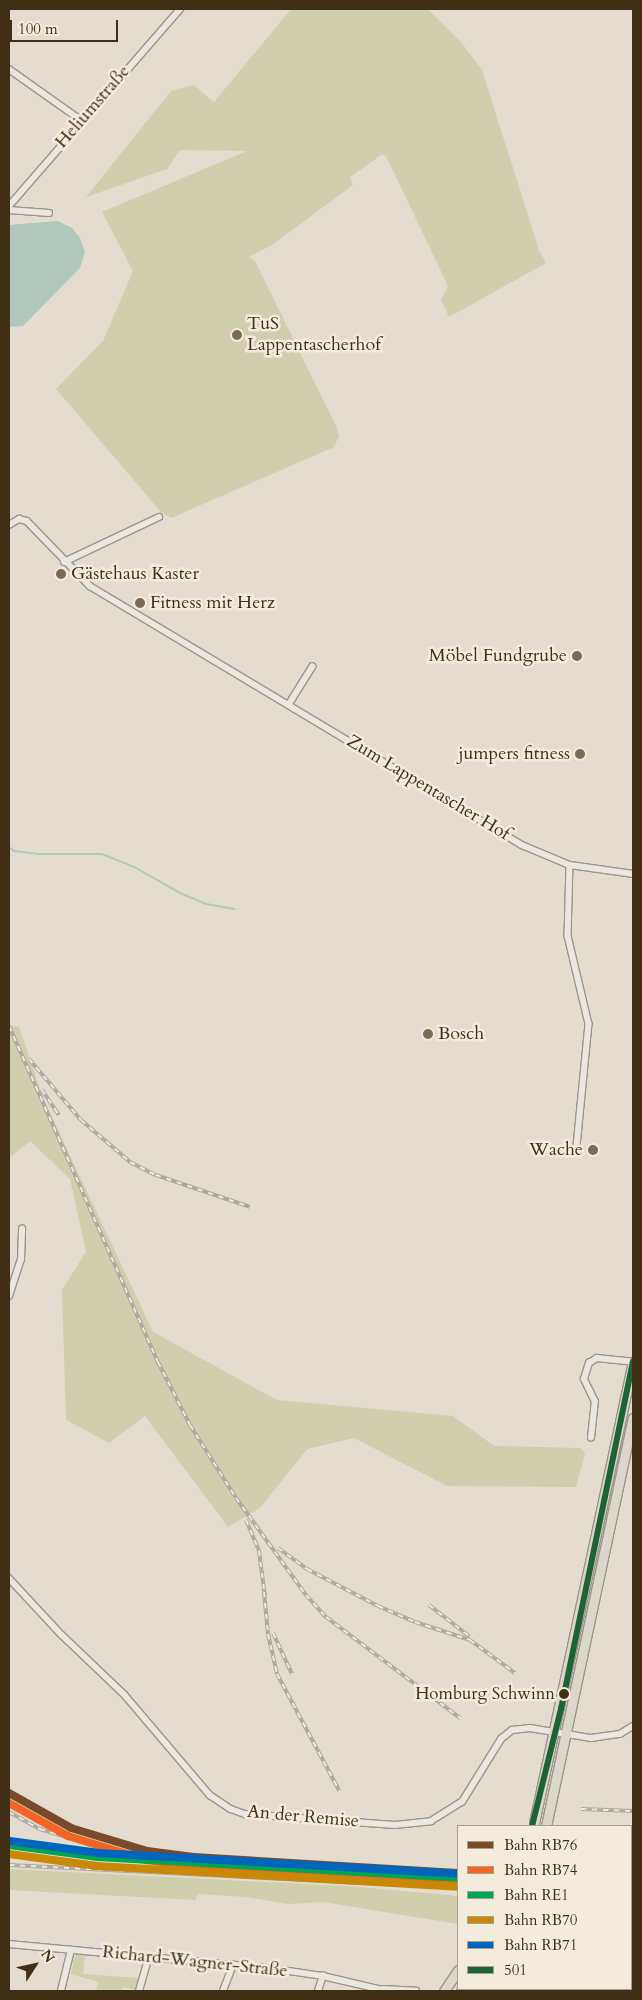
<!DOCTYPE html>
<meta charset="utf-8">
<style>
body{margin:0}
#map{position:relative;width:642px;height:2000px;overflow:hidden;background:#e4ddcf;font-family:Cardo,serif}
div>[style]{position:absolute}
.green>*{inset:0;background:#cfcead}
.water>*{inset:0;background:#b0c7bd}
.stream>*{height:2px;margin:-1px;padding:0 1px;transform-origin:1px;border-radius:1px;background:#b0c7bd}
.roads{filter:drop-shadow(1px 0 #9a9489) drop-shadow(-1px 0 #9a9489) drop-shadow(0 1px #9a9489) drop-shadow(0 -1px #9a9489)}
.street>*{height:5.5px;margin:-2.75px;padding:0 2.75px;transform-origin:2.75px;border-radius:2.75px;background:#eae6e0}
.secondary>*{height:8px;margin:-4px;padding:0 4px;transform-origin:4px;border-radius:4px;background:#eae6e0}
.primary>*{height:9px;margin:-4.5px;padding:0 4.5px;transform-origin:4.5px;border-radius:4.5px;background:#ddd6cb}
.rail>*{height:4px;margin-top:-2px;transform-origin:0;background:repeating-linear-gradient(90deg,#f3ebdb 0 5.5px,#aba79f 0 11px);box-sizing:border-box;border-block:1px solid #aba79f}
.bus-1>*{height:6px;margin:-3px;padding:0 3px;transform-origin:3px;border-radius:3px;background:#1c6434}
.rail-1>*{height:8px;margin:-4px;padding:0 4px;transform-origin:4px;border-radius:4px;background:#7a4b2a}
.rail-2>*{height:8px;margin:-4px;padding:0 4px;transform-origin:4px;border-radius:4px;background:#f26522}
.rail-3>*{height:8px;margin:-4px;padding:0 4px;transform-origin:4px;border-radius:4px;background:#00a651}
.rail-4>*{height:8px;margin:-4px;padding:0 4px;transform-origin:4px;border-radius:4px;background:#c98805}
.rail-5>*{height:8px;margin:-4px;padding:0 4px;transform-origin:4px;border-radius:4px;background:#0065bd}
.dots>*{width:14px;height:14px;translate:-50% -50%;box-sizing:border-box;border:2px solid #f3ebdb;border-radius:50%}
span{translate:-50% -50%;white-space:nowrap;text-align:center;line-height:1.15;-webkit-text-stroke:5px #f3ebdb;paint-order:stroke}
.bus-label{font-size:17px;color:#402e15}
.right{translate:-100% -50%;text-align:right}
.street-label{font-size:18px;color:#402e15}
.poi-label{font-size:18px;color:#402e15}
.left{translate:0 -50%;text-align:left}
.frame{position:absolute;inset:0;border:10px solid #402e15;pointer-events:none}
.legend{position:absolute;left:457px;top:1825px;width:175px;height:165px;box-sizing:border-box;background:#f3ebdb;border:1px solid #ab9f8c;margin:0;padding:6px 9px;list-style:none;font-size:15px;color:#402e15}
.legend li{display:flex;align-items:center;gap:10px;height:25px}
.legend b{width:25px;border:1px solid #ab9f8c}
.north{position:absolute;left:10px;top:1940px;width:50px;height:50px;-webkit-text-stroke:4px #f3ebdb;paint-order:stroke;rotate:55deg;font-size:14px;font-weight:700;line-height:20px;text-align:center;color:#402e15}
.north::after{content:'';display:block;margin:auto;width:18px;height:22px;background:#402e15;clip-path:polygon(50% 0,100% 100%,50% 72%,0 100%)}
.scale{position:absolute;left:10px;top:20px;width:108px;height:22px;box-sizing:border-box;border:2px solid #402e15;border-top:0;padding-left:6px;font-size:15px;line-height:18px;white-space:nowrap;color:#402e15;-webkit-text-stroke:4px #f3ebdb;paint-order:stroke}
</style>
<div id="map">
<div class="green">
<i style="clip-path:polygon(291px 9px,428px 9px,461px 42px,482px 70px,539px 250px,546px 263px,449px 317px,441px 300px,448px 286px,386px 156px,381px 155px,350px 177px,353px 185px,272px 245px,249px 257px,255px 261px,337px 428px,339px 436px,334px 447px,171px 518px,161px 512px,56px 389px,103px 341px,133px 271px,102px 212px,247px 151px,180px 150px,167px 169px,86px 197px,171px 91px,194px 85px,214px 102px)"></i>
<i style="clip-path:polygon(9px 1025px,19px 1027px,44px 1100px,153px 1332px,277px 1400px,453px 1416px,494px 1446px,581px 1448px,585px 1454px,576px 1487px,447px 1486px,354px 1438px,307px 1449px,260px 1508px,228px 1527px,145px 1416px,109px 1443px,66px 1420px,62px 1290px,86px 1252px,70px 1179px,30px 1141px,9px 1158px)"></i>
<i style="clip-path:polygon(9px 1869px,347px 1886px,450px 1895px,458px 1897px,458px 1924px,323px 1902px,287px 1904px,246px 1897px,198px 1894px,195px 1900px,9px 1890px)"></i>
<i style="clip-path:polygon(75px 1954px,85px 1955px,83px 1974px,139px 1978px,135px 1990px,123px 1987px,121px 1991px,96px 1991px,98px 1982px,71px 1974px)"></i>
</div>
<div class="water">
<i style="clip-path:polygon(58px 221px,72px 228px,80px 238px,85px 252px,80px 268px,23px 326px,9px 327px,9px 225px)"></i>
</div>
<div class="stream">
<i style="left:9px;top:847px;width:6px;rotate:39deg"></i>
<i style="left:14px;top:851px;width:25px;rotate:7deg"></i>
<i style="left:39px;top:854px;width:63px"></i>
<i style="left:102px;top:854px;width:37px;rotate:22deg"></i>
<i style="left:136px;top:868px;width:51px;rotate:29.6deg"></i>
<i style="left:180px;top:893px;width:28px;rotate:23deg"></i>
<i style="left:206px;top:904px;width:29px;rotate:10deg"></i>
</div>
<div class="roads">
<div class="street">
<i style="left:9px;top:69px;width:88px;rotate:35.3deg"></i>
<i style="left:9px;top:206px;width:261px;rotate:-49deg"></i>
<i style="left:9px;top:210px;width:40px;rotate:4.3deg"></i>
<i style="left:9px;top:525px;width:12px;rotate:-31deg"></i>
<i style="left:19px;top:519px;width:8px;rotate:14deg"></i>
<i style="left:27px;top:521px;width:91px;rotate:45.9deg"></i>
<i style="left:90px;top:586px;width:504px;rotate:30.94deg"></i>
<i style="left:522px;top:845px;width:52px;rotate:22.6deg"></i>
<i style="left:570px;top:865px;width:64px;rotate:8.1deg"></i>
<i style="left:64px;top:562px;width:105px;rotate:-25.3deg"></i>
<i style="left:289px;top:704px;width:44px;rotate:-58.1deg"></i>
<i style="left:570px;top:865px;width:71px;rotate:91.6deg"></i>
<i style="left:568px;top:936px;width:90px;rotate:76.6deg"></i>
<i style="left:589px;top:1024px;width:124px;rotate:95.6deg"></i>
<i style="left:9px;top:1296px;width:38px;rotate:-72deg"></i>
<i style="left:21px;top:1260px;width:31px;rotate:-88deg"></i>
<i style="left:591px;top:1438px;width:36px;rotate:-84deg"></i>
<i style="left:595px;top:1402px;width:25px;rotate:-116deg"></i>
<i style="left:584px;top:1379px;width:17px;rotate:-73deg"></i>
<i style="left:589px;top:1363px;width:9px;rotate:-32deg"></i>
<i style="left:597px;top:1358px;width:36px;rotate:6deg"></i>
<i style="left:9px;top:1578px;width:78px;rotate:47.1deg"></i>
<i style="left:62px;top:1635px;width:86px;rotate:43.6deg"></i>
<i style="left:124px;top:1694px;width:133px;rotate:49.6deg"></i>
<i style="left:210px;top:1795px;width:25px;rotate:34deg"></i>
<i style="left:231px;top:1809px;width:15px;rotate:20deg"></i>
<i style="left:245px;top:1814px;width:150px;rotate:4.2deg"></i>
<i style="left:395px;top:1825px;width:36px;rotate:-6deg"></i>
<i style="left:431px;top:1821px;width:36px;rotate:-32deg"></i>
<i style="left:462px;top:1802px;width:74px;rotate:-58.2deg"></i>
<i style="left:501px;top:1739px;width:14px;rotate:-39deg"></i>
<i style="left:512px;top:1730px;width:18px;rotate:-6deg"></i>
<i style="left:530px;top:1728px;width:62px;rotate:9.3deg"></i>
<i style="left:591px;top:1738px;width:29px;rotate:-8deg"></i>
<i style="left:620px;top:1734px;width:15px;rotate:-32deg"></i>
<i style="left:9px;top:1944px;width:261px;rotate:5.3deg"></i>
<i style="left:269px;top:1968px;width:55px;rotate:8.4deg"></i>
<i style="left:323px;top:1976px;width:66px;rotate:13.2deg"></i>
<i style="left:383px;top:1989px;width:33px;rotate:3deg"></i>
<i style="left:61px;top:1991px;width:42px;rotate:-76.3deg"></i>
<i style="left:139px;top:1991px;width:35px;rotate:-74deg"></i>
<i style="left:223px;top:1991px;width:28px;rotate:-69deg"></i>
<i style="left:318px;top:1991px;width:16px;rotate:-72deg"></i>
<i style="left:554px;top:1991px;width:2px;rotate:-63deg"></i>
</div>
<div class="secondary">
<i style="left:470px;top:1989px;width:2px;rotate:63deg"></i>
</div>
<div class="primary">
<i style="left:534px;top:1823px;width:472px;rotate:-77.9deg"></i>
<i style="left:546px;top:1826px;width:417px;rotate:-78deg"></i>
<i style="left:444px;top:1991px;width:25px;rotate:-56deg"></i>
<i style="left:461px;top:1991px;width:3px;rotate:-45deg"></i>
</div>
</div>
<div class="rail">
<i style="left:9px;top:1026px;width:368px;rotate:66.1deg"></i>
<i style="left:158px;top:1362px;width:71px;rotate:63.1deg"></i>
<i style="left:190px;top:1425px;width:86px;rotate:57.8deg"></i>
<i style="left:236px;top:1498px;width:120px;rotate:54.2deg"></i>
<i style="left:306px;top:1595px;width:30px;rotate:48deg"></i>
<i style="left:326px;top:1617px;width:168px;rotate:37deg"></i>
<i style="left:29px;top:1059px;width:80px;rotate:49.6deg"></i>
<i style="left:81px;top:1120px;width:65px;rotate:40.6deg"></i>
<i style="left:130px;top:1162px;width:29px;rotate:27deg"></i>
<i style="left:156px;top:1175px;width:99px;rotate:18.8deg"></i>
<i style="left:42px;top:1090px;width:30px;rotate:56deg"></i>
<i style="left:246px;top:1520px;width:34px;rotate:67deg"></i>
<i style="left:259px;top:1551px;width:46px;rotate:82.6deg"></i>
<i style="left:278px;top:1548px;width:36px;rotate:36deg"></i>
<i style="left:307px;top:1569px;width:80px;rotate:27.5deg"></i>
<i style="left:378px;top:1606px;width:40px;rotate:23.4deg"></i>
<i style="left:415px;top:1622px;width:58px;rotate:18.1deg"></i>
<i style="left:470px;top:1640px;width:56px;rotate:36.3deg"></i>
<i style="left:264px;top:1592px;width:42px;rotate:84.6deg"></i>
<i style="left:268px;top:1634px;width:41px;rotate:77.3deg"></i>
<i style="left:277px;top:1674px;width:132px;rotate:61.9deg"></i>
<i style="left:429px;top:1605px;width:51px;rotate:37.8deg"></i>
<i style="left:273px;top:1633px;width:45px;rotate:65.1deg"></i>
<i style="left:581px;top:1809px;width:52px;rotate:2.2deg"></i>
<i style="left:9px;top:1812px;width:35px;rotate:29deg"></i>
<i style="left:40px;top:1829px;width:66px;rotate:16.8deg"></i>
<i style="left:103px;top:1848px;width:62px;rotate:8.4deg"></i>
<i style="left:164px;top:1857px;width:50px;rotate:2.3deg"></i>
<i style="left:9px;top:1865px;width:450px;rotate:2.9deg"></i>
<i style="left:631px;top:1898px;width:2px"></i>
</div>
<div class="bus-1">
<i style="left:532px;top:1826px;width:121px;rotate:-76.1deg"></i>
<i style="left:561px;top:1709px;width:355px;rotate:-78.3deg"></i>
</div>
<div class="rail-1">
<i style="left:9px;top:1793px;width:71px;rotate:29.4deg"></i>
<i style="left:71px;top:1828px;width:79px;rotate:16.8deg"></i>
<i style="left:147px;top:1851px;width:47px;rotate:7.3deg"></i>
<i style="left:194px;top:1857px;width:264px;rotate:3.5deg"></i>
</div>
<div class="rail-2">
<i style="left:9px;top:1803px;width:68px;rotate:29.2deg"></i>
<i style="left:68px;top:1836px;width:82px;rotate:17.1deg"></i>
<i style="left:146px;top:1860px;width:47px;rotate:7.3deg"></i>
<i style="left:193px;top:1866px;width:264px;rotate:3.5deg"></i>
</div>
<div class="rail-3">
<i style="left:9px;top:1845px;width:90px;rotate:7.7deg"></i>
<i style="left:98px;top:1857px;width:361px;rotate:3.3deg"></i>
</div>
<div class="rail-4">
<i style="left:9px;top:1854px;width:89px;rotate:7.8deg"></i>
<i style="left:97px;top:1866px;width:361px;rotate:3.3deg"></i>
</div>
<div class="rail-5">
<i style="left:10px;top:1841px;width:90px;rotate:7.7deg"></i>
<i style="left:99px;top:1853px;width:360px;rotate:3.3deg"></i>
</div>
<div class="dots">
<i style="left:237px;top:335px;background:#796b56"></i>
<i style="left:61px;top:574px;background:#796b56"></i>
<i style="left:140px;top:603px;background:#796b56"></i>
<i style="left:577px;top:656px;background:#796b56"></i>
<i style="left:580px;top:754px;background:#796b56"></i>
<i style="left:428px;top:1034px;background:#796b56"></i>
<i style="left:593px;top:1150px;background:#796b56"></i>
<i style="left:564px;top:1694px;background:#402e15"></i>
</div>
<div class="bus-label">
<span class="right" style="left:555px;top:1694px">Homburg Schwinn</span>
</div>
<div class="street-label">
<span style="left:93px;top:107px;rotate:-49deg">Heliumstraße</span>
<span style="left:428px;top:788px;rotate:31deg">Zum Lappentascher Hof</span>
<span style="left:303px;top:1817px;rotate:5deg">An der Remise</span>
<span style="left:195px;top:1962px;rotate:6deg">Richard-Wagner-Straße</span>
</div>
<div class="poi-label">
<span class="left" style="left:247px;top:335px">TuS<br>Lappentascherhof</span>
<span class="left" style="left:71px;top:574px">Gästehaus Kaster</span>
<span class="left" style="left:150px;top:603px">Fitness mit Herz</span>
<span class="right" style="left:567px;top:656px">Möbel Fundgrube</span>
<span class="right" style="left:570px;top:754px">jumpers fitness</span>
<span class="left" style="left:438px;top:1034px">Bosch</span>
<span class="right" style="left:583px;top:1150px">Wache</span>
</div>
<div class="frame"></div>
<ul class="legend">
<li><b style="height:6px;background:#7a4b2a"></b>Bahn RB76</li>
<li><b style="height:6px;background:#f26522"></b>Bahn RB74</li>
<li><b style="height:6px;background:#00a651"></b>Bahn RE1</li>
<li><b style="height:6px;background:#c98805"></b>Bahn RB70</li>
<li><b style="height:6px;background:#0065bd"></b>Bahn RB71</li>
<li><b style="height:6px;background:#1c6434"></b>501</li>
</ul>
<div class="north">N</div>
<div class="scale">100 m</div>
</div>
